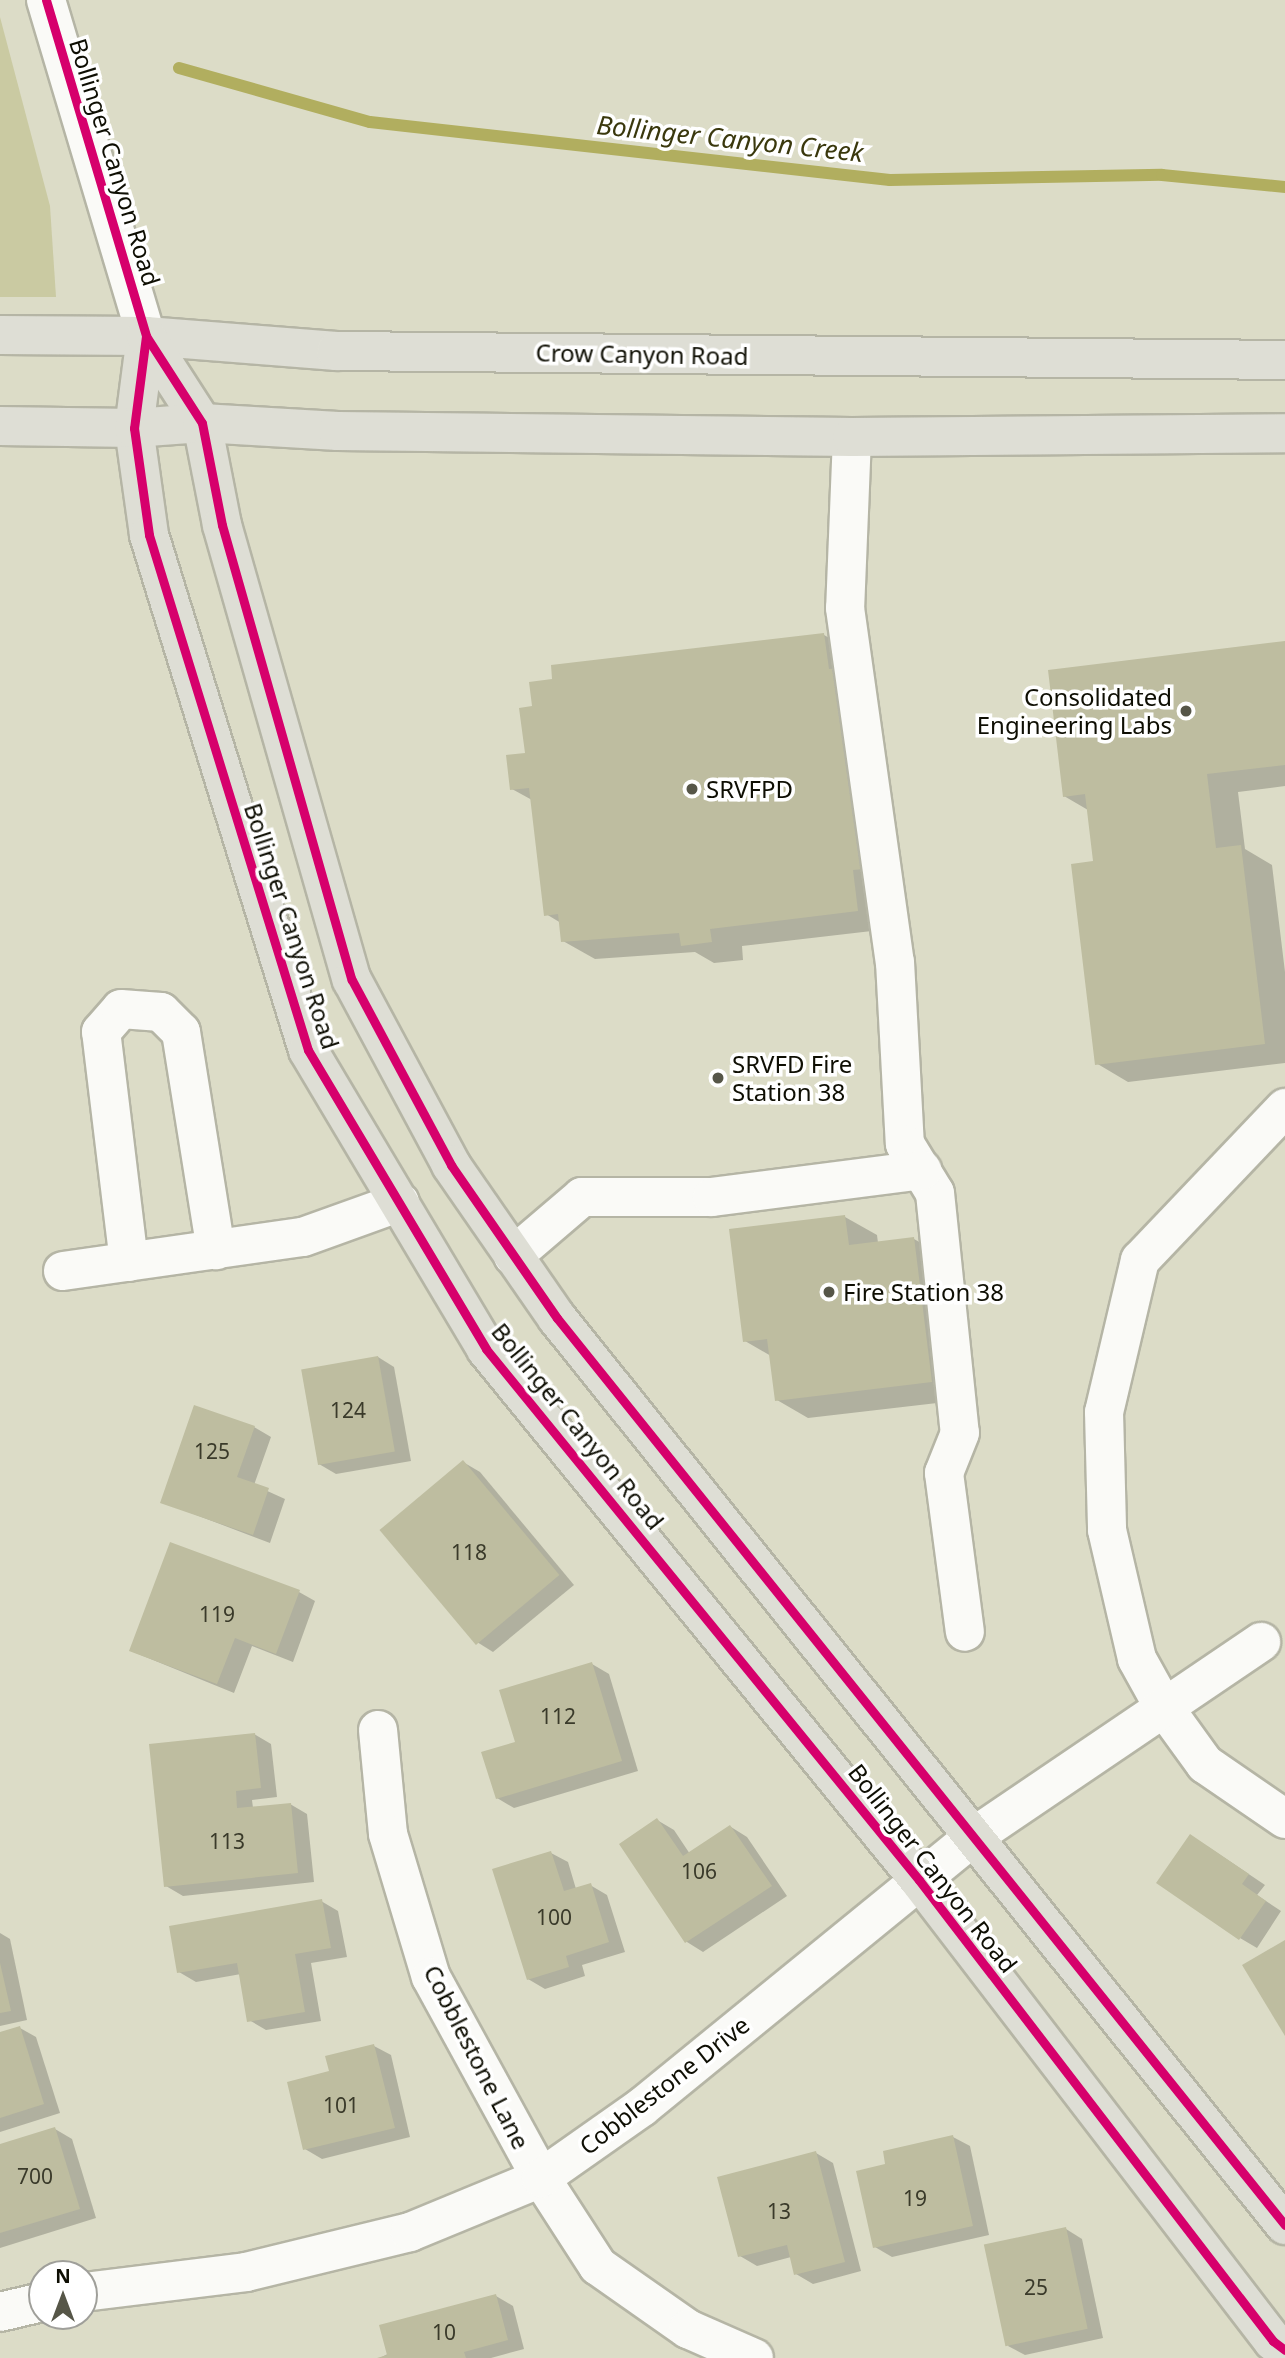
<!DOCTYPE html>
<style>
body{margin:0}
#map{position:relative;width:1285px;height:2358px;overflow:hidden;background:#dcdcc7;font-family:"Noto Sans",sans-serif}
div>[style]{position:absolute}
.green>*{inset:0;background:#cacaa2}
.shadow>*{inset:0;background:#0003}
.stream>*{height:12px;margin:-6px;padding:0 6px;transform-origin:6px;border-radius:6px;background:#b1ae5f}
.building>*{inset:0;background:#bebda0;transform-origin:0 0}
.roads{filter:drop-shadow(2px 0 #b5b5a5) drop-shadow(-2px 0 #b5b5a5) drop-shadow(0 2px #b5b5a5) drop-shadow(0 -2px #b5b5a5)}
.minor>*{height:38px;margin:-19px;padding:0 19px;transform-origin:19px;border-radius:19px;background:#fafaf7}
.major>*{height:38px;margin:-19px;padding:0 19px;transform-origin:19px;border-radius:19px;background:#deded5}
.cycleway>*{height:9px;margin:-4.5px;padding:0 4.5px;transform-origin:4.5px;border-radius:4.5px;background:#d6006c}
.dots>*{width:19px;height:19px;translate:-50% -50%;box-sizing:border-box;border:4px solid #fff;border-radius:50%}
span{translate:-50% -50%;white-space:nowrap;text-align:center;line-height:1.15;-webkit-text-stroke:7px #fff;paint-order:stroke}
.number-label{font-size:21px;color:#3a3a2a}
.number-label span{-webkit-text-stroke-width:0}
.street-label{font-size:24px;color:#0e0e03}
.poi-label{font-size:24px;color:#0e0e03}
.right{translate:-100% -50%;text-align:right}
.left{translate:0 -50%;text-align:left}
.water-label{font-size:26px;color:#3a380d;font-style:italic}
.north{position:absolute;left:28px;top:2260px;width:70px;height:70px;box-sizing:border-box;background:#fff;border:2px solid #9f9f9a;border-radius:50%;rotate:0deg;font-size:19px;font-weight:700;line-height:28px;text-align:center;color:#0e0e03}
.north::after{content:'';display:block;margin:auto;width:24px;height:32px;background:#565648;clip-path:polygon(50% 0,100% 100%,50% 72%,0 100%)}
</style>
<div id="map">
<div class="green">
<i style="clip-path:polygon(0 17px,50px 206px,56px 297px,0 297px)"></i>
</div>
<div class="shadow">
<i style="clip-path:polygon(824px 635px,856px 653px,889px 929px,742px 946px,743px 960px,714px 963px,695px 952px,595px 959px,563px 941px,561px 923px,546px 914px,532px 800px,512px 789px,527px 755px)"></i>
<i style="clip-path:polygon(1285px 643px,1285px 786px,1238px 792px,1245px 849px,1272px 865px,1285px 972px,1285px 1063px,1128px 1082px,1096px 1063px,1094px 863px,1088px 810px,1064px 796px)"></i>
<i style="clip-path:polygon(845px 1217px,877px 1235px,878px 1243px,914px 1239px,946px 1257px,963px 1400px,808px 1418px,777px 1400px,771px 1356px,745px 1341px)"></i>
<i style="clip-path:polygon(378px 1357px,394px 1367px,411px 1461px,336px 1474px,319px 1464px)"></i>
<i style="clip-path:polygon(254px 1427px,271px 1437px,254px 1485px,285px 1499px,270px 1543px,162px 1502px)"></i>
<i style="clip-path:polygon(463px 1462px,480px 1472px,574px 1585px,493px 1652px,477px 1642px)"></i>
<i style="clip-path:polygon(299px 1592px,315px 1601px,293px 1662px,252px 1646px,234px 1693px,131px 1651px)"></i>
<i style="clip-path:polygon(592px 1664px,609px 1674px,638px 1771px,514px 1808px,497px 1798px,517px 1743px)"></i>
<i style="clip-path:polygon(254px 1734px,271px 1744px,277px 1797px,252px 1800px,253px 1808px,290px 1804px,307px 1814px,314px 1882px,183px 1896px,166px 1886px)"></i>
<i style="clip-path:polygon(657px 1820px,674px 1830px,690px 1854px,731px 1827px,747px 1837px,787px 1896px,703px 1952px,687px 1942px)"></i>
<i style="clip-path:polygon(1207px 1846px,1265px 1885px,1257px 1895px,1281px 1911px,1257px 1948px,1240px 1938px)"></i>
<i style="clip-path:polygon(551px 1853px,568px 1862px,576px 1889px,590px 1885px,607px 1895px,625px 1952px,582px 1965px,585px 1976px,545px 1989px,528px 1979px)"></i>
<i style="clip-path:polygon(321px 1901px,338px 1911px,347px 1957px,311px 1963px,321px 2021px,266px 2030px,249px 2020px,241px 1974px,196px 1982px,179px 1972px)"></i>
<i style="clip-path:polygon(0 1933px,10px 1939px,27px 2020px,0 2026px)"></i>
<i style="clip-path:polygon(20px 2028px,36px 2037px,60px 2113px,0 2132px,0 2034px)"></i>
<i style="clip-path:polygon(374px 2046px,391px 2055px,410px 2137px,322px 2159px,305px 2149px,331px 2072px)"></i>
<i style="clip-path:polygon(55px 2129px,72px 2139px,96px 2218px,0 2248px,0 2146px)"></i>
<i style="clip-path:polygon(953px 2137px,970px 2146px,989px 2235px,892px 2257px,875px 2247px,887px 2166px)"></i>
<i style="clip-path:polygon(816px 2153px,833px 2163px,861px 2271px,813px 2284px,796px 2274px,791px 2257px,757px 2266px,740px 2256px)"></i>
<i style="clip-path:polygon(1066px 2229px,1082px 2239px,1103px 2338px,1025px 2355px,1008px 2346px)"></i>
<i style="clip-path:polygon(496px 2296px,513px 2306px,524px 2349px,491px 2358px,380px 2358px)"></i>
</div>
<div class="stream">
<i style="left:179px;top:68px;width:198px;rotate:15.8deg"></i>
<i style="left:370px;top:122px;width:523px;rotate:6.36deg"></i>
<i style="left:890px;top:180px;width:272px;rotate:-1.1deg"></i>
<i style="left:1162px;top:175px;width:124px;rotate:5.6deg"></i>
</div>
<div class="building">
<i style="clip-path:polygon(824px 633px,829px 669px,841px 668px,864px 869px,853px 870px,858px 911px,710px 929px,712px 942px,681px 946px,679px 933px,561px 942px,558px 914px,544px 916px,529px 788px,510px 790px,506px 755px,525px 753px,519px 708px,532px 706px,529px 682px,552px 679px,551px 665px)"></i>
<i style="clip-path:polygon(1285px 641px,1285px 765px,1207px 774px,1216px 848px,1241px 845px,1265px 1044px,1095px 1065px,1071px 864px,1093px 861px,1085px 794px,1063px 797px,1048px 670px)"></i>
<i style="clip-path:polygon(845px 1215px,849px 1245px,914px 1237px,932px 1382px,775px 1401px,767px 1339px,743px 1342px,729px 1229px)"></i>
<i style="left:378px;top:1356px;width:97px;height:78px;rotate:80deg"></i>
<i style="clip-path:polygon(194px 1405px,255px 1426px,237px 1477px,269px 1488px,253px 1535px,160px 1503px)"></i>
<i style="left:463px;top:1460px;width:150px;height:109px;rotate:50deg"></i>
<i style="clip-path:polygon(170px 1542px,300px 1590px,276px 1654px,235px 1638px,217px 1684px,129px 1651px)"></i>
<i style="clip-path:polygon(592px 1662px,622px 1761px,496px 1799px,481px 1752px,515px 1742px,499px 1690px)"></i>
<i style="clip-path:polygon(255px 1733px,261px 1788px,236px 1791px,237px 1808px,291px 1803px,298px 1873px,164px 1887px,149px 1744px)"></i>
<i style="clip-path:polygon(657px 1818px,683px 1856px,730px 1825px,772px 1886px,685px 1943px,619px 1844px)"></i>
<i style="clip-path:polygon(1190px 1834px,1249px 1874px,1242px 1884px,1266px 1901px,1239px 1940px,1156px 1883px)"></i>
<i style="clip-path:polygon(551px 1851px,564px 1891px,591px 1883px,609px 1942px,566px 1956px,569px 1967px,527px 1980px,492px 1869px)"></i>
<i style="clip-path:polygon(322px 1899px,331px 1948px,295px 1954px,305px 2012px,247px 2022px,237px 1963px,177px 1973px,169px 1926px)"></i>
<i style="clip-path:polygon(1285px 1940px,1285px 2036px,1242px 1965px)"></i>
<i style="clip-path:polygon(0 1963px,11px 2011px,0 2013px)"></i>
<i style="clip-path:polygon(20px 2026px,44px 2104px,0 2118px,0 2032px)"></i>
<i style="clip-path:polygon(374px 2044px,395px 2128px,303px 2150px,287px 2082px,329px 2071px,325px 2056px)"></i>
<i style="clip-path:polygon(55px 2127px,80px 2209px,0 2233px,0 2144px)"></i>
<i style="clip-path:polygon(953px 2135px,973px 2226px,873px 2248px,856px 2171px,885px 2164px,883px 2151px)"></i>
<i style="clip-path:polygon(816px 2151px,845px 2262px,794px 2275px,787px 2245px,738px 2257px,717px 2177px)"></i>
<i style="left:1066px;top:2227px;width:104px;height:84px;rotate:78deg"></i>
<i style="clip-path:polygon(496px 2294px,508px 2340px,464px 2352px,466px 2358px,377px 2358px,387px 2355px,379px 2325px)"></i>
</div>
<div class="roads">
<div class="minor">
<i style="left:46px;top:0;width:351px;rotate:73.4deg"></i>
<i style="left:852px;top:437px;width:171px;rotate:92.3deg"></i>
<i style="left:845px;top:608px;width:358px;rotate:82deg"></i>
<i style="left:895px;top:962px;width:182px;rotate:86.9deg"></i>
<i style="left:905px;top:1144px;width:57px;rotate:58.5deg"></i>
<i style="left:935px;top:1193px;width:241px;rotate:84.1deg"></i>
<i style="left:960px;top:1433px;width:43px;rotate:111.8deg"></i>
<i style="left:944px;top:1473px;width:160px;rotate:82.5deg"></i>
<i style="left:1285px;top:1108px;width:210px;rotate:133.6deg"></i>
<i style="left:1140px;top:1260px;width:156px;rotate:103.3deg"></i>
<i style="left:1104px;top:1412px;width:118px;rotate:88.5deg"></i>
<i style="left:1107px;top:1530px;width:132px;rotate:76.9deg"></i>
<i style="left:1137px;top:1659px;width:54px;rotate:61deg"></i>
<i style="left:1163px;top:1706px;width:72px;rotate:54.1deg"></i>
<i style="left:1205px;top:1764px;width:97px;rotate:34.5deg"></i>
<i style="left:513px;top:1256px;width:91px;rotate:-40.5deg"></i>
<i style="left:582px;top:1197px;width:130px"></i>
<i style="left:712px;top:1197px;width:212px;rotate:-7.3deg"></i>
<i style="left:129px;top:1262px;width:232px;rotate:-96.9deg"></i>
<i style="left:101px;top:1032px;width:30px;rotate:-49deg"></i>
<i style="left:121px;top:1009px;width:40px;rotate:4.3deg"></i>
<i style="left:161px;top:1012px;width:28px;rotate:45deg"></i>
<i style="left:181px;top:1032px;width:221px;rotate:80.9deg"></i>
<i style="left:63px;top:1271px;width:242px;rotate:-8.1deg"></i>
<i style="left:303px;top:1237px;width:103px;rotate:-19.8deg"></i>
<i style="left:378px;top:1730px;width:104px;rotate:84.5deg"></i>
<i style="left:388px;top:1834px;width:149px;rotate:73.3deg"></i>
<i style="left:431px;top:1977px;width:229px;rotate:61.3deg"></i>
<i style="left:541px;top:2178px;width:105px;rotate:57.1deg"></i>
<i style="left:598px;top:2266px;width:110px;rotate:35deg"></i>
<i style="left:688px;top:2329px;width:72px;rotate:23.7deg"></i>
<i style="left:84px;top:2292px;width:163px;rotate:-7deg"></i>
<i style="left:246px;top:2272px;width:169px;rotate:-13.7deg"></i>
<i style="left:410px;top:2232px;width:142px;rotate:-22.4deg"></i>
<i style="left:541px;top:2178px;width:123px;rotate:-35.1deg"></i>
<i style="left:642px;top:2107px;width:427px;rotate:-39.2deg"></i>
<i style="left:973px;top:1837px;width:348px;rotate:-34.1deg"></i>
<i style="left:0;top:2312px;width:43px;rotate:-13.4deg"></i>
</div>
<div class="major">
<i style="left:0;top:335px;width:146px;rotate:0.4deg"></i>
<i style="left:146px;top:336px;width:191px;rotate:4.5deg"></i>
<i style="left:336px;top:351px;width:949px;rotate:0.54deg"></i>
<i style="left:146px;top:336px;width:93px;rotate:97.4deg"></i>
<i style="left:134px;top:428px;width:108px;rotate:82deg"></i>
<i style="left:149px;top:535px;width:539px;rotate:72.84deg"></i>
<i style="left:308px;top:1050px;width:348px;rotate:59.2deg"></i>
<i style="left:486px;top:1349px;width:685px;rotate:50.8deg"></i>
<i style="left:919px;top:1880px;width:581px;rotate:52.48deg"></i>
<i style="left:1273px;top:2341px;width:15px;rotate:37deg"></i>
<i style="left:146px;top:336px;width:103px;rotate:57.2deg"></i>
<i style="left:202px;top:423px;width:104px;rotate:78.9deg"></i>
<i style="left:222px;top:525px;width:473px;rotate:74.1deg"></i>
<i style="left:352px;top:980px;width:210px;rotate:61.8deg"></i>
<i style="left:451px;top:1165px;width:186px;rotate:55.3deg"></i>
<i style="left:557px;top:1318px;width:1163px;rotate:51.25deg"></i>
<i style="left:0;top:426px;width:134px;rotate:0.9deg"></i>
<i style="left:134px;top:428px;width:68px;rotate:-4.2deg"></i>
<i style="left:202px;top:423px;width:136px;rotate:3.4deg"></i>
<i style="left:338px;top:431px;width:514px;rotate:0.67deg"></i>
<i style="left:852px;top:437px;width:433px;rotate:-0.5deg"></i>
</div>
</div>
<div class="cycleway">
<i style="left:46px;top:0;width:351px;rotate:73.4deg"></i>
<i style="left:146px;top:336px;width:103px;rotate:57.2deg"></i>
<i style="left:202px;top:423px;width:104px;rotate:78.9deg"></i>
<i style="left:222px;top:525px;width:473px;rotate:74.1deg"></i>
<i style="left:352px;top:980px;width:210px;rotate:61.8deg"></i>
<i style="left:451px;top:1165px;width:186px;rotate:55.3deg"></i>
<i style="left:557px;top:1318px;width:1163px;rotate:51.25deg"></i>
<i style="left:146px;top:336px;width:93px;rotate:97.4deg"></i>
<i style="left:134px;top:428px;width:108px;rotate:82deg"></i>
<i style="left:149px;top:535px;width:539px;rotate:72.84deg"></i>
<i style="left:308px;top:1050px;width:348px;rotate:59.2deg"></i>
<i style="left:486px;top:1349px;width:685px;rotate:50.8deg"></i>
<i style="left:919px;top:1880px;width:581px;rotate:52.48deg"></i>
<i style="left:1273px;top:2341px;width:15px;rotate:37deg"></i>
</div>
<div class="dots">
<i style="left:1186px;top:711px;background:#565648"></i>
<i style="left:692px;top:789px;background:#565648"></i>
<i style="left:718px;top:1078px;background:#565648"></i>
<i style="left:829px;top:1292px;background:#565648"></i>
</div>
<div class="number-label">
<span style="left:348px;top:1410px">124</span>
<span style="left:212px;top:1451px">125</span>
<span style="left:469px;top:1552px">118</span>
<span style="left:217px;top:1614px">119</span>
<span style="left:558px;top:1716px">112</span>
<span style="left:227px;top:1841px">113</span>
<span style="left:699px;top:1871px">106</span>
<span style="left:554px;top:1917px">100</span>
<span style="left:341px;top:2105px">101</span>
<span style="left:35px;top:2176px">700</span>
<span style="left:915px;top:2198px">19</span>
<span style="left:779px;top:2211px">13</span>
<span style="left:1036px;top:2287px">25</span>
<span style="left:444px;top:2332px">10</span>
</div>
<div class="street-label">
<span style="left:115px;top:162px;rotate:73deg">Bollinger Canyon Road</span>
<span style="left:642px;top:354px;rotate:1deg">Crow Canyon Road</span>
<span style="left:292px;top:926px;rotate:72deg">Bollinger Canyon Road</span>
<span style="left:578px;top:1426px;rotate:51deg">Bollinger Canyon Road</span>
<span style="left:933px;top:1868px;rotate:52deg">Bollinger Canyon Road</span>
<span style="left:477px;top:2057px;rotate:63deg">Cobblestone Lane</span>
<span style="left:664px;top:2085px;rotate:-38deg">Cobblestone Drive</span>
</div>
<div class="poi-label">
<span class="right" style="left:1172px;top:711px">Consolidated<br>Engineering Labs</span>
<span class="left" style="left:706px;top:789px">SRVFPD</span>
<span class="left" style="left:732px;top:1078px">SRVFD Fire<br>Station 38</span>
<span class="left" style="left:843px;top:1292px">Fire Station 38</span>
</div>
<div class="water-label">
<span style="left:730px;top:139px;rotate:6deg">Bollinger Canyon Creek</span>
</div>
<div class="north">N</div>
</div>
